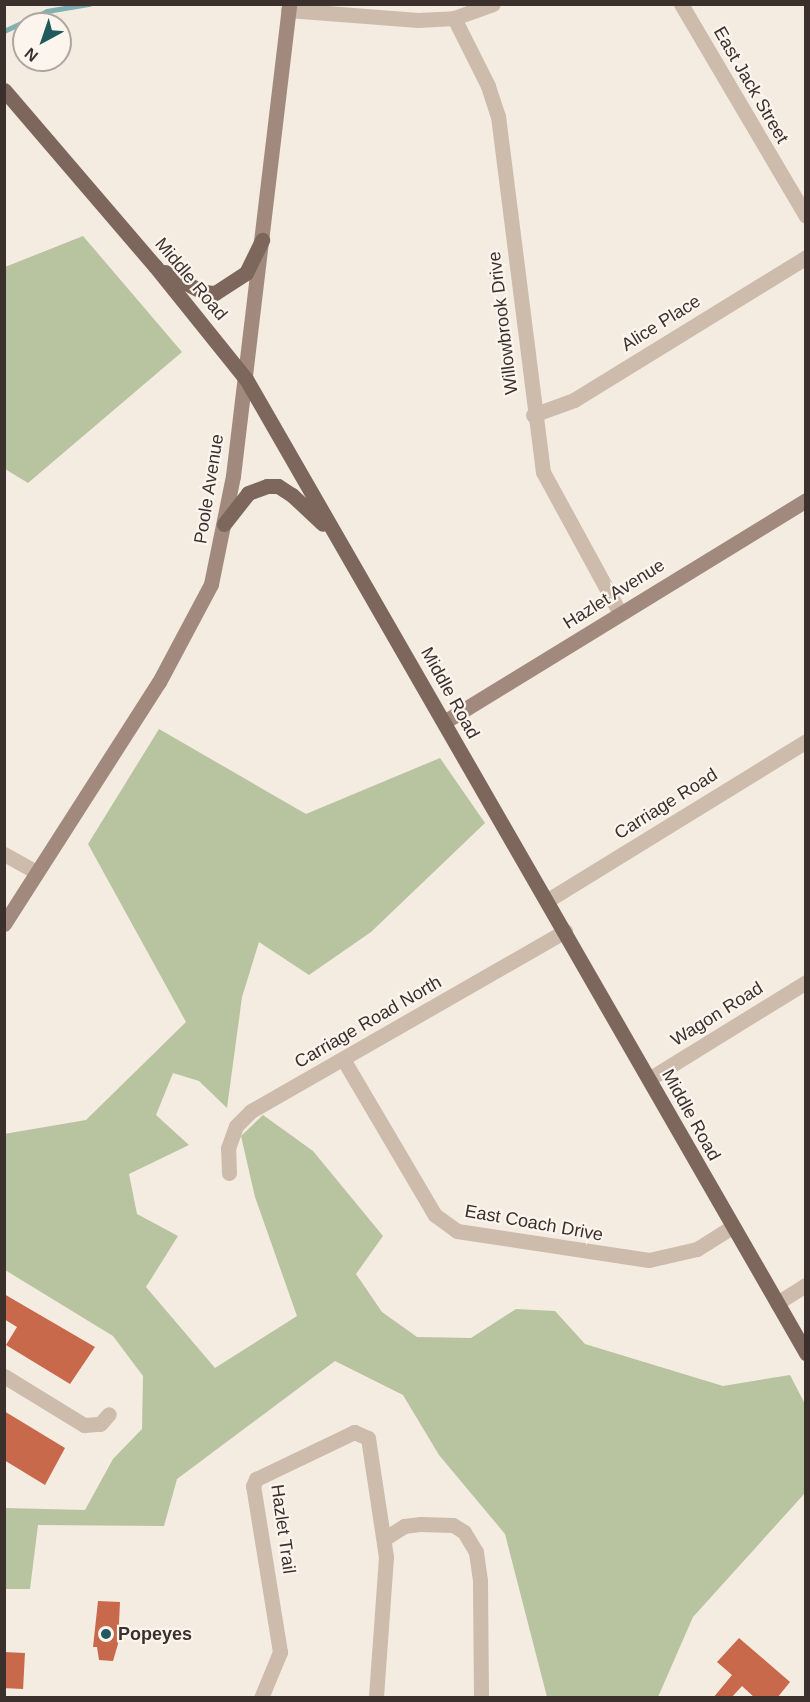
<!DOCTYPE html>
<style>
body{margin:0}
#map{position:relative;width:810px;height:1702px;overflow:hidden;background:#f4ebe1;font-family:Helvetica,sans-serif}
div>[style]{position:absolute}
.green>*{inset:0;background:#b8c4a0}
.stream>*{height:4.5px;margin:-2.25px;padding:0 2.25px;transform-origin:2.25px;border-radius:2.25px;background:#7fb0b2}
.building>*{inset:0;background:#c8694b;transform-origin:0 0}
.street>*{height:15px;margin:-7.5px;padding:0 7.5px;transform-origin:7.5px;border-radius:7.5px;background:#cdbbac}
.secondary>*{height:15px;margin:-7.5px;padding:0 7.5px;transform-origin:7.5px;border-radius:7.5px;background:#a18a7d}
.primary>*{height:15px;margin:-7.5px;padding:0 7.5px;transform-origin:7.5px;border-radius:7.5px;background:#7d675c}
.dots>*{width:16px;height:16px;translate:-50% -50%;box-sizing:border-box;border:3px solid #fbf5ee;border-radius:50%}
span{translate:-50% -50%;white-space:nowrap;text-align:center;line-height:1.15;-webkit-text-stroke:4.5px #fbf5ee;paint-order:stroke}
.street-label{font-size:18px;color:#3b302b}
.poi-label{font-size:18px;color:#3b302b;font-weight:700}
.left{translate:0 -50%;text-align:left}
.frame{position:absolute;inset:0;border:6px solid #3b302b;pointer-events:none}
.north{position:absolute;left:12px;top:12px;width:60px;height:60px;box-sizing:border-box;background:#fbf5ee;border:2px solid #aea6a0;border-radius:50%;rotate:220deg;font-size:16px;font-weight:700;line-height:24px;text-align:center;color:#3b302b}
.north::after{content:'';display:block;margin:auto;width:21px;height:27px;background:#1f5a5e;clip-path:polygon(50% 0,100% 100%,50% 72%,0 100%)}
</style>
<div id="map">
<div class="green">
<i style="clip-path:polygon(83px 236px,182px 352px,28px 483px,5px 469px,5px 267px)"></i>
<i style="clip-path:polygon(159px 729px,306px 814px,440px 758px,485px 823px,371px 932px,309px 975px,259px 942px,242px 997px,227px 1108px,199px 1081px,173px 1073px,156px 1115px,189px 1145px,129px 1174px,137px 1214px,178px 1236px,146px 1287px,215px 1368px,297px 1316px,255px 1197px,241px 1136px,263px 1115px,313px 1151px,383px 1236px,356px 1274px,382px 1312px,417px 1337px,471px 1338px,516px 1309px,555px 1311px,585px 1344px,723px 1386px,790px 1375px,805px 1404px,805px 1493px,693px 1617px,658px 1697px,547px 1697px,505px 1534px,439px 1455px,403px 1395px,335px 1361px,177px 1479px,164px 1526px,38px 1525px,30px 1589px,5px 1589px,5px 1508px,85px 1510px,113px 1459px,142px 1429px,143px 1376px,113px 1336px,5px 1270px,4px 1134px,86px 1120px,186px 1022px,88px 844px)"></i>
</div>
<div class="stream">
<i style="left:4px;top:31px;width:47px;rotate:-24.9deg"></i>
<i style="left:47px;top:11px;width:43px;rotate:-9.5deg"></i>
</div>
<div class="building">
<i style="clip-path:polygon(4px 1294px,95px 1347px,70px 1384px,6px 1345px,17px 1327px,4px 1319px)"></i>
<i style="clip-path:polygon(4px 1411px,65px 1448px,45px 1485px,4px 1460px)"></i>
<i style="clip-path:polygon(98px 1601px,120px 1602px,118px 1644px,113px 1661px,99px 1660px,97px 1647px,93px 1647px)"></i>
<i style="clip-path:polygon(739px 1638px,790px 1682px,777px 1698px,755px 1698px,742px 1686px,731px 1698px,713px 1698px,732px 1675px,717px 1662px)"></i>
<i style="left:4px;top:1652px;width:21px;height:36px;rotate:3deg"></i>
</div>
<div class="street">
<i style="left:681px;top:4px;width:246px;rotate:59.5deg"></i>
<i style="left:288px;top:10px;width:130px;rotate:4.4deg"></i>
<i style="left:418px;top:20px;width:36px;rotate:-3deg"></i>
<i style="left:454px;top:18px;width:41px;rotate:-19.7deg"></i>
<i style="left:454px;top:18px;width:76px;rotate:63.4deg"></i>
<i style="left:488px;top:86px;width:32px;rotate:72deg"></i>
<i style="left:498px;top:116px;width:359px;rotate:82.8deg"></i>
<i style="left:543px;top:472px;width:161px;rotate:61.4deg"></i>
<i style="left:533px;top:415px;width:44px;rotate:-20.1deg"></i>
<i style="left:574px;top:400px;width:273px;rotate:-31.6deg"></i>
<i style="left:4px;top:854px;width:37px;rotate:29deg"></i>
<i style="left:548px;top:900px;width:303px;rotate:-31.6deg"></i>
<i style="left:343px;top:1059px;width:181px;rotate:59.5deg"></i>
<i style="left:435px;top:1215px;width:27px;rotate:36deg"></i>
<i style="left:457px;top:1231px;width:194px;rotate:8.6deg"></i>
<i style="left:649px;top:1260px;width:49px;rotate:-12.9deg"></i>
<i style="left:697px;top:1249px;width:41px;rotate:-32.2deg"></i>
<i style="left:649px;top:1079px;width:185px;rotate:-31.7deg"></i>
<i style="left:229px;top:1173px;width:25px;rotate:-92deg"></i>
<i style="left:228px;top:1148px;width:23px;rotate:-70deg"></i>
<i style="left:236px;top:1126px;width:21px;rotate:-45deg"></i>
<i style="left:251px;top:1111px;width:362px;rotate:-29.8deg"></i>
<i style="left:777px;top:1303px;width:34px;rotate:-32deg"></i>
<i style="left:4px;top:1376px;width:94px;rotate:31.5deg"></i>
<i style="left:84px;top:1425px;width:16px;rotate:-4deg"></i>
<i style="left:100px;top:1424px;width:13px;rotate:-48deg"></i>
<i style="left:384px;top:1539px;width:24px;rotate:-33deg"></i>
<i style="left:404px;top:1526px;width:17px;rotate:-7deg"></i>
<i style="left:421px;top:1524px;width:32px;rotate:2deg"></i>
<i style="left:453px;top:1525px;width:13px;rotate:32deg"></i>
<i style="left:464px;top:1532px;width:23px;rotate:59deg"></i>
<i style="left:476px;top:1552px;width:30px;rotate:82deg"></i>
<i style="left:480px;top:1582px;width:116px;rotate:89.5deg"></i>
<i style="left:261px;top:1698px;width:50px;rotate:-67.6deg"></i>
<i style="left:280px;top:1652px;width:168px;rotate:-99.2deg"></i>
<i style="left:253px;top:1486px;width:8px;rotate:-67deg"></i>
<i style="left:256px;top:1479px;width:109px;rotate:-25.6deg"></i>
<i style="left:354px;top:1432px;width:15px;rotate:23deg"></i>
<i style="left:368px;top:1438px;width:120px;rotate:81.4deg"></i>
<i style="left:386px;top:1557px;width:141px;rotate:94.1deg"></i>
</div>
<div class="secondary">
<i style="left:444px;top:722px;width:425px;rotate:-31.5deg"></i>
<i style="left:4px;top:924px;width:287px;rotate:-57.4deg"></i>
<i style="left:159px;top:682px;width:111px;rotate:-62deg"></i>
<i style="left:211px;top:584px;width:110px;rotate:-78.5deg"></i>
<i style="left:233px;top:476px;width:475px;rotate:-83.2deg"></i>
</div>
<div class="primary">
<i style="left:4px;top:90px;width:232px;rotate:49.4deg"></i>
<i style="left:155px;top:266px;width:145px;rotate:51.2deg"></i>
<i style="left:246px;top:379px;width:1124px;rotate:60.1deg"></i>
<i style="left:165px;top:272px;width:43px;rotate:27.8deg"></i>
<i style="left:203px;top:292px;width:12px;rotate:5deg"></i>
<i style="left:215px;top:293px;width:37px;rotate:-33deg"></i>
<i style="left:246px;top:273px;width:37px;rotate:-64deg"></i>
<i style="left:224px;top:524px;width:39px;rotate:-52deg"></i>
<i style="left:248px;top:493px;width:20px;rotate:-20deg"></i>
<i style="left:267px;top:486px;width:11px"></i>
<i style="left:278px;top:486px;width:17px;rotate:33deg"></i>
<i style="left:292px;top:495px;width:42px;rotate:43.1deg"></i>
</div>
<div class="dots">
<i style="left:106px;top:1634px;background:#1f5a5e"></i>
</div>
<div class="street-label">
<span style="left:751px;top:85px;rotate:60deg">East Jack Street</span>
<span style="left:191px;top:279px;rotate:50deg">Middle Road</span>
<span style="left:503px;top:323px;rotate:-97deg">Willowbrook Drive</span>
<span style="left:661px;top:323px;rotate:-32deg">Alice Place</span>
<span style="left:209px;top:489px;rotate:-81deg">Poole Avenue</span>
<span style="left:614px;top:594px;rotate:-32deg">Hazlet Avenue</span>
<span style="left:450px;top:693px;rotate:61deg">Middle Road</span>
<span style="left:666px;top:804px;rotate:-32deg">Carriage Road</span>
<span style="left:717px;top:1014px;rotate:-32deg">Wagon Road</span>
<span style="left:368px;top:1022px;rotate:-30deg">Carriage Road North</span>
<span style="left:691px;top:1115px;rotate:61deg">Middle Road</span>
<span style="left:534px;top:1223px;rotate:10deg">East Coach Drive</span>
<span style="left:283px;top:1529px;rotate:82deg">Hazlet Trail</span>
</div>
<div class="poi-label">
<span class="left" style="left:118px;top:1634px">Popeyes</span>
</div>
<div class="frame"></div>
<div class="north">N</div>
</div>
